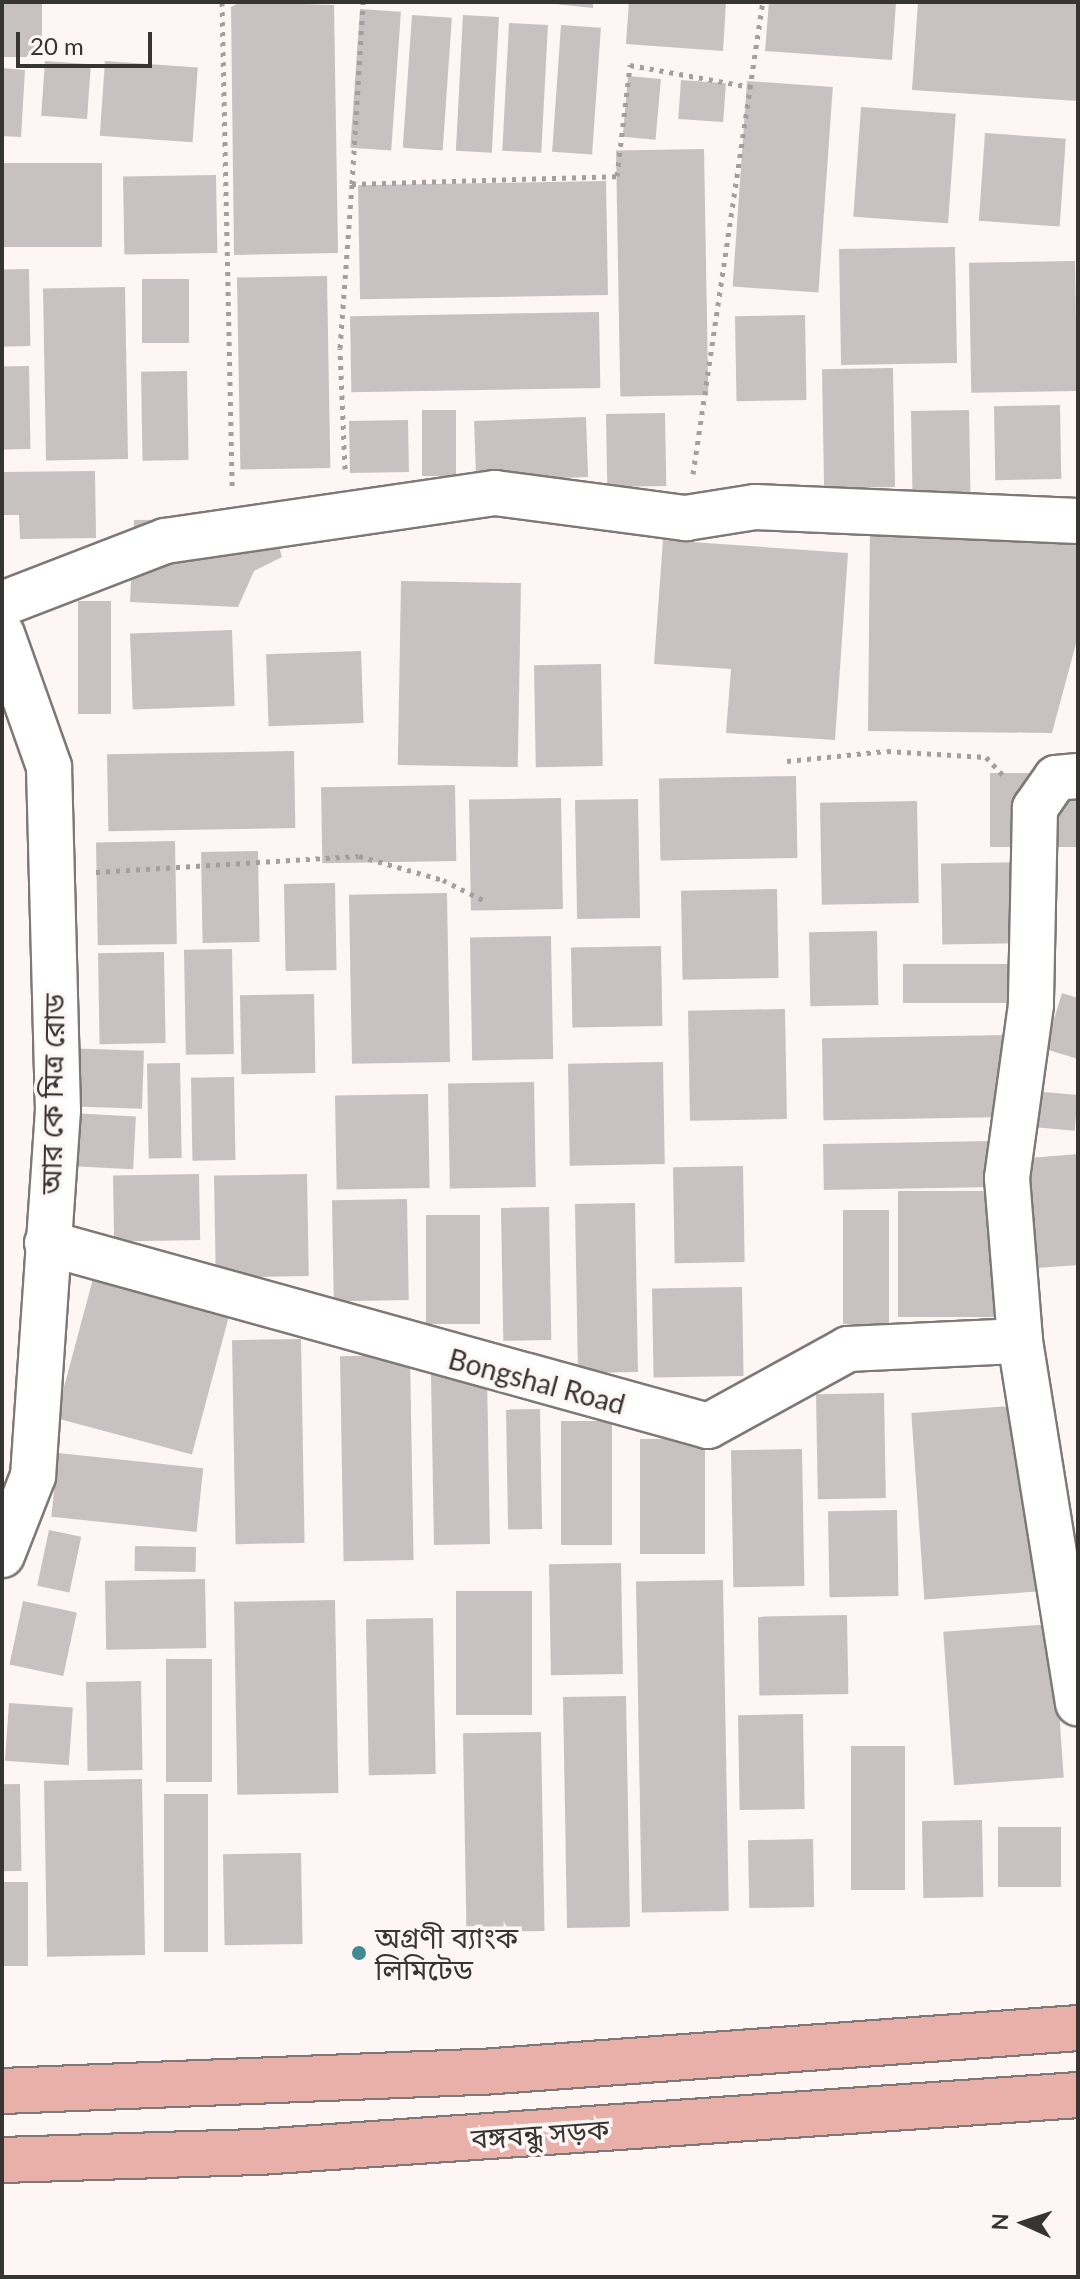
<!DOCTYPE html>
<meta charset="utf-8">
<style>
body{margin:0}
#map{position:relative;width:1080px;height:2279px;overflow:hidden;background:#fdf6f5;font-family:Lato,"Noto Sans Bengali",sans-serif}
div>[style]{position:absolute}
.building>*{inset:0;background:#c8c1c1;transform-origin:0 0}
.path>*{height:5px;margin-top:-2.5px;transform-origin:0;background:repeating-linear-gradient(90deg,#a49f9e 0 4px,transparent 0 10px)}
.roads{filter:drop-shadow(2px 0 #7e7877) drop-shadow(-2px 0 #7e7877) drop-shadow(0 2px #7e7877) drop-shadow(0 -2px #7e7877)}
.minor>*{height:44px;margin:-22px;padding:0 22px;transform-origin:22px;border-radius:22px;background:#fff}
.major>*{height:44px;margin:-22px;padding:0 22px;transform-origin:22px;border-radius:22px;background:#e9b0aa}
.dots>*{width:22px;height:22px;translate:-50% -50%;box-sizing:border-box;border:4px solid #fdf6f5;border-radius:50%}
span{translate:-50% -50%;white-space:nowrap;text-align:center;line-height:1.15;-webkit-text-stroke:7px #fdf6f5;paint-order:stroke}
.street-label{font-size:28px;color:#373534}
.poi-label{font-size:28px;color:#373534}
.left{translate:0 -50%;text-align:left}
.frame{position:absolute;inset:0;border:4px solid #373534;pointer-events:none}
.north{position:absolute;left:984px;top:2183px;width:80px;height:80px;-webkit-text-stroke:6px #fdf6f5;paint-order:stroke;rotate:273deg;font-size:22px;font-weight:700;line-height:32px;text-align:center;color:#373534}
.north::after{content:'';display:block;margin:auto;width:28px;height:36px;background:#373534;clip-path:polygon(50% 0,100% 100%,50% 72%,0 100%)}
.scale{position:absolute;left:16px;top:32px;width:136px;height:36px;box-sizing:border-box;border:4px solid #373534;border-top:0;padding-left:10px;font-size:24px;line-height:28px;white-space:nowrap;color:#373534;-webkit-text-stroke:6px #fdf6f5;paint-order:stroke}
</style>
<div id="map">
<div class="building">
<i style="left:2px;top:2px;width:40px;height:55px"></i>
<i style="clip-path:polygon(240px 2px,334px 5px,338px 253px,234px 255px,231px 7px)"></i>
<i style="clip-path:polygon(536px 2px,593px 2px,593px 8px)"></i>
<i style="clip-path:polygon(629px 2px,726px 2px,723px 51px,626px 44px)"></i>
<i style="clip-path:polygon(769px 2px,896px 2px,892px 60px,765px 51px)"></i>
<i style="clip-path:polygon(918px 2px,1078px 2px,1078px 101px,912px 90px)"></i>
<i style="left:360px;top:9px;width:41px;height:139px;rotate:4deg"></i>
<i style="left:412px;top:15px;width:40px;height:133px;rotate:4deg"></i>
<i style="left:463px;top:15px;width:36px;height:136px;rotate:3deg"></i>
<i style="left:509px;top:23px;width:39px;height:128px;rotate:3deg"></i>
<i style="left:561px;top:25px;width:40px;height:127px;rotate:4deg"></i>
<i style="left:45px;top:61px;width:46px;height:55px;rotate:4deg"></i>
<i style="left:105px;top:61px;width:93px;height:75px;rotate:4deg"></i>
<i style="clip-path:polygon(2px 68px,25px 70px,21px 137px,2px 136px)"></i>
<i style="left:628px;top:76px;width:33px;height:61px;rotate:5deg"></i>
<i style="left:681px;top:80px;width:45px;height:39px;rotate:4deg"></i>
<i style="left:747px;top:81px;width:86px;height:206px;rotate:4deg"></i>
<i style="left:861px;top:107px;width:95px;height:110px;rotate:4deg"></i>
<i style="left:985px;top:133px;width:81px;height:88px;rotate:4deg"></i>
<i style="left:704px;top:149px;width:246px;height:88px;rotate:89deg"></i>
<i style="left:102px;top:163px;width:84px;height:100px;rotate:90deg"></i>
<i style="left:216px;top:175px;width:78px;height:93px;rotate:89deg"></i>
<i style="left:606px;top:181px;width:114px;height:248px;rotate:89deg"></i>
<i style="left:955px;top:247px;width:116px;height:116px;rotate:89deg"></i>
<i style="left:1075px;top:261px;width:130px;height:106px;rotate:89deg"></i>
<i style="left:29px;top:269px;width:77px;height:27px;rotate:89deg"></i>
<i style="left:327px;top:276px;width:192px;height:90px;rotate:89deg"></i>
<i style="left:142px;top:279px;width:47px;height:64px"></i>
<i style="left:125px;top:287px;width:172px;height:82px;rotate:89deg"></i>
<i style="left:599px;top:312px;width:76px;height:249px;rotate:89deg"></i>
<i style="left:805px;top:315px;width:85px;height:70px;rotate:89deg"></i>
<i style="left:29px;top:366px;width:83px;height:27px;rotate:89deg"></i>
<i style="left:893px;top:368px;width:119px;height:71px;rotate:89deg"></i>
<i style="left:187px;top:371px;width:89px;height:46px;rotate:89deg"></i>
<i style="left:1060px;top:405px;width:74px;height:66px;rotate:89deg"></i>
<i style="left:422px;top:410px;width:34px;height:66px"></i>
<i style="left:969px;top:410px;width:85px;height:58px;rotate:89deg"></i>
<i style="left:665px;top:413px;width:73px;height:59px;rotate:89deg"></i>
<i style="left:586px;top:417px;width:60px;height:112px;rotate:88deg"></i>
<i style="left:408px;top:420px;width:52px;height:59px;rotate:89deg"></i>
<i style="clip-path:polygon(95px 471px,96px 538px,20px 539px,19px 515px,2px 515px,2px 472px)"></i>
<i style="clip-path:polygon(271px 519px,282px 557px,254px 571px,238px 607px,130px 602px,134px 520px)"></i>
<i style="clip-path:polygon(870px 530px,1078px 532px,1078px 636px,1052px 733px,868px 731px)"></i>
<i style="clip-path:polygon(663px 540px,848px 553px,835px 740px,726px 733px,731px 669px,654px 664px)"></i>
<i style="left:401px;top:581px;width:120px;height:184px;rotate:1deg"></i>
<i style="left:78px;top:601px;width:33px;height:113px"></i>
<i style="left:232px;top:630px;width:76px;height:102px;rotate:88deg"></i>
<i style="left:361px;top:651px;width:72px;height:95px;rotate:88deg"></i>
<i style="left:601px;top:664px;width:102px;height:67px;rotate:89deg"></i>
<i style="left:294px;top:751px;width:77px;height:187px;rotate:89deg"></i>
<i style="left:1078px;top:773px;width:74px;height:88px;rotate:90deg"></i>
<i style="left:796px;top:776px;width:82px;height:137px;rotate:89deg"></i>
<i style="left:455px;top:785px;width:76px;height:134px;rotate:89deg"></i>
<i style="left:561px;top:798px;width:111px;height:92px;rotate:89deg"></i>
<i style="left:638px;top:799px;width:119px;height:63px;rotate:89deg"></i>
<i style="left:917px;top:801px;width:102px;height:97px;rotate:89deg"></i>
<i style="left:175px;top:841px;width:103px;height:79px;rotate:89deg"></i>
<i style="left:258px;top:851px;width:91px;height:57px;rotate:89deg"></i>
<i style="left:1026px;top:862px;width:81px;height:85px;rotate:89deg"></i>
<i style="left:335px;top:883px;width:87px;height:51px;rotate:89deg"></i>
<i style="left:777px;top:889px;width:89px;height:96px;rotate:89deg"></i>
<i style="left:447px;top:893px;width:169px;height:98px;rotate:89deg"></i>
<i style="left:877px;top:931px;width:74px;height:68px;rotate:89deg"></i>
<i style="left:551px;top:936px;width:123px;height:81px;rotate:89deg"></i>
<i style="left:661px;top:946px;width:80px;height:90px;rotate:89deg"></i>
<i style="left:232px;top:949px;width:105px;height:48px;rotate:89deg"></i>
<i style="left:164px;top:952px;width:91px;height:66px;rotate:89deg"></i>
<i style="left:1019px;top:964px;width:39px;height:116px;rotate:90deg"></i>
<i style="clip-path:polygon(1062px 993px,1078px 998px,1078px 1059px,1045px 1049px)"></i>
<i style="left:314px;top:994px;width:79px;height:74px;rotate:89deg"></i>
<i style="left:785px;top:1009px;width:110px;height:97px;rotate:89deg"></i>
<i style="left:1007px;top:1035px;width:82px;height:185px;rotate:89deg"></i>
<i style="left:63px;top:1048px;width:81px;height:58px;rotate:2deg"></i>
<i style="left:663px;top:1062px;width:102px;height:95px;rotate:89deg"></i>
<i style="left:180px;top:1063px;width:95px;height:33px;rotate:89deg"></i>
<i style="left:234px;top:1077px;width:83px;height:43px;rotate:89deg"></i>
<i style="left:534px;top:1082px;width:105px;height:86px;rotate:89deg"></i>
<i style="left:1033px;top:1091px;width:45px;height:36px;rotate:5deg"></i>
<i style="left:428px;top:1094px;width:94px;height:93px;rotate:89deg"></i>
<i style="left:71px;top:1113px;width:65px;height:53px;rotate:3deg"></i>
<i style="left:993px;top:1141px;width:46px;height:170px;rotate:89deg"></i>
<i style="clip-path:polygon(1078px 1154px,1078px 1265px,1037px 1268px,1029px 1158px)"></i>
<i style="left:743px;top:1166px;width:96px;height:70px;rotate:89deg"></i>
<i style="left:199px;top:1174px;width:66px;height:86px;rotate:89deg"></i>
<i style="left:307px;top:1174px;width:102px;height:93px;rotate:89deg"></i>
<i style="left:997px;top:1191px;width:126px;height:99px;rotate:90deg"></i>
<i style="left:407px;top:1199px;width:101px;height:75px;rotate:89deg"></i>
<i style="left:635px;top:1203px;width:169px;height:60px;rotate:89deg"></i>
<i style="left:549px;top:1207px;width:133px;height:48px;rotate:89deg"></i>
<i style="left:843px;top:1210px;width:46px;height:114px"></i>
<i style="left:426px;top:1215px;width:54px;height:109px"></i>
<i style="left:94px;top:1275px;width:141px;height:148px;rotate:15deg"></i>
<i style="left:742px;top:1287px;width:89px;height:90px;rotate:89deg"></i>
<i style="left:301px;top:1339px;width:204px;height:69px;rotate:89deg"></i>
<i style="left:410px;top:1355px;width:205px;height:70px;rotate:89deg"></i>
<i style="left:487px;top:1374px;width:170px;height:56px;rotate:89deg"></i>
<i style="left:884px;top:1393px;width:105px;height:68px;rotate:89deg"></i>
<i style="left:1024px;top:1405px;width:187px;height:113px;rotate:86deg"></i>
<i style="left:540px;top:1409px;width:120px;height:34px;rotate:89deg"></i>
<i style="left:561px;top:1421px;width:51px;height:124px"></i>
<i style="left:640px;top:1439px;width:65px;height:115px"></i>
<i style="left:802px;top:1449px;width:137px;height:71px;rotate:89deg"></i>
<i style="left:58px;top:1453px;width:146px;height:64px;rotate:6deg"></i>
<i style="left:897px;top:1510px;width:86px;height:69px;rotate:89deg"></i>
<i style="left:49px;top:1530px;width:33px;height:57px;rotate:12deg"></i>
<i style="left:135px;top:1546px;width:61px;height:25px;rotate:1deg"></i>
<i style="left:621px;top:1563px;width:111px;height:72px;rotate:89deg"></i>
<i style="left:205px;top:1579px;width:69px;height:100px;rotate:89deg"></i>
<i style="left:723px;top:1580px;width:331px;height:87px;rotate:89deg"></i>
<i style="left:532px;top:1591px;width:124px;height:76px;rotate:90deg"></i>
<i style="left:335px;top:1600px;width:193px;height:101px;rotate:89deg"></i>
<i style="left:23px;top:1601px;width:55px;height:65px;rotate:12deg"></i>
<i style="left:847px;top:1615px;width:79px;height:89px;rotate:89deg"></i>
<i style="left:433px;top:1618px;width:156px;height:67px;rotate:89deg"></i>
<i style="left:1053px;top:1624px;width:154px;height:110px;rotate:86deg"></i>
<i style="left:166px;top:1659px;width:46px;height:123px"></i>
<i style="left:141px;top:1681px;width:89px;height:55px;rotate:89deg"></i>
<i style="left:626px;top:1696px;width:231px;height:63px;rotate:89deg"></i>
<i style="left:9px;top:1703px;width:64px;height:58px;rotate:4deg"></i>
<i style="left:803px;top:1714px;width:95px;height:65px;rotate:89deg"></i>
<i style="left:541px;top:1732px;width:199px;height:78px;rotate:89deg"></i>
<i style="left:851px;top:1746px;width:54px;height:144px"></i>
<i style="left:142px;top:1779px;width:176px;height:98px;rotate:89deg"></i>
<i style="left:20px;top:1784px;width:87px;height:18px;rotate:89deg"></i>
<i style="left:164px;top:1794px;width:44px;height:158px"></i>
<i style="left:982px;top:1820px;width:77px;height:60px;rotate:89deg"></i>
<i style="left:1061px;top:1827px;width:60px;height:63px;rotate:90deg"></i>
<i style="left:813px;top:1839px;width:68px;height:65px;rotate:89deg"></i>
<i style="left:301px;top:1853px;width:91px;height:78px;rotate:89deg"></i>
<i style="left:2px;top:1882px;width:26px;height:84px"></i>
</div>
<div class="path">
<i style="left:222px;top:2px;width:487px;rotate:88.8deg"></i>
<i style="left:352px;top:184px;width:182px;rotate:-86.5deg"></i>
<i style="left:345px;top:469px;width:121px;rotate:-92.4deg"></i>
<i style="left:340px;top:348px;width:164px;rotate:-85.8deg"></i>
<i style="left:352px;top:184px;width:265px;rotate:-1.7deg"></i>
<i style="left:617px;top:176px;width:112px;rotate:-83.3deg"></i>
<i style="left:630px;top:65px;width:123px;rotate:10.3deg"></i>
<i style="left:693px;top:474px;width:477px;rotate:-81.6deg"></i>
<i style="left:787px;top:761px;width:100px;rotate:-5.7deg"></i>
<i style="left:887px;top:751px;width:99px;rotate:3.5deg"></i>
<i style="left:986px;top:757px;width:26px;rotate:47deg"></i>
<i style="left:96px;top:872px;width:263px;rotate:-3.5deg"></i>
<i style="left:359px;top:856px;width:87px;rotate:15.9deg"></i>
<i style="left:443px;top:880px;width:47px;rotate:26.6deg"></i>
</div>
<div class="roads">
<div class="minor">
<i style="left:2px;top:604px;width:175px;rotate:-21.1deg"></i>
<i style="left:165px;top:541px;width:333px;rotate:-8.3deg"></i>
<i style="left:495px;top:493px;width:193px;rotate:7.5deg"></i>
<i style="left:686px;top:518px;width:70px;rotate:-9.1deg"></i>
<i style="left:755px;top:507px;width:323px;rotate:2.5deg"></i>
<i style="left:2px;top:634px;width:141px;rotate:70.5deg"></i>
<i style="left:49px;top:767px;width:343px;rotate:88.5deg"></i>
<i style="left:58px;top:1110px;width:367px;rotate:93.9deg"></i>
<i style="left:33px;top:1476px;width:85px;rotate:111.4deg"></i>
<i style="left:1078px;top:776px;width:22px;rotate:175deg"></i>
<i style="left:1056px;top:778px;width:37px;rotate:125deg"></i>
<i style="left:1035px;top:808px;width:197px;rotate:91.2deg"></i>
<i style="left:1031px;top:1005px;width:175px;rotate:97.9deg"></i>
<i style="left:1007px;top:1178px;width:164px;rotate:85.4deg"></i>
<i style="left:1020px;top:1341px;width:367px;rotate:80.9deg"></i>
<i style="left:47px;top:1243px;width:686px;rotate:15.47deg"></i>
<i style="left:708px;top:1426px;width:160px;rotate:-28.8deg"></i>
<i style="left:848px;top:1349px;width:172px;rotate:-2.7deg"></i>
</div>
<div class="major">
<i style="left:2px;top:2091px;width:480px;rotate:-2.3deg"></i>
<i style="left:482px;top:2072px;width:598px;rotate:-4.22deg"></i>
<i style="left:2px;top:2160px;width:257px;rotate:-1.8deg"></i>
<i style="left:259px;top:2152px;width:821px;rotate:-3.98deg"></i>
</div>
</div>
<div class="dots">
<i style="left:359px;top:1953px;background:#438993"></i>
</div>
<div class="street-label">
<span style="left:52px;top:1094px;rotate:-89deg">আর কে মিত্র রোড</span>
<span style="left:537px;top:1381px;rotate:15deg">Bongshal Road</span>
<span style="left:540px;top:2133px;rotate:-4deg">বঙ্গবন্ধু সড়ক</span>
</div>
<div class="poi-label">
<span class="left" style="left:375px;top:1953px">অগ্রণী ব্যাংক<br>লিমিটেড</span>
</div>
<div class="frame"></div>
<div class="north">N</div>
<div class="scale">20 m</div>
</div>
